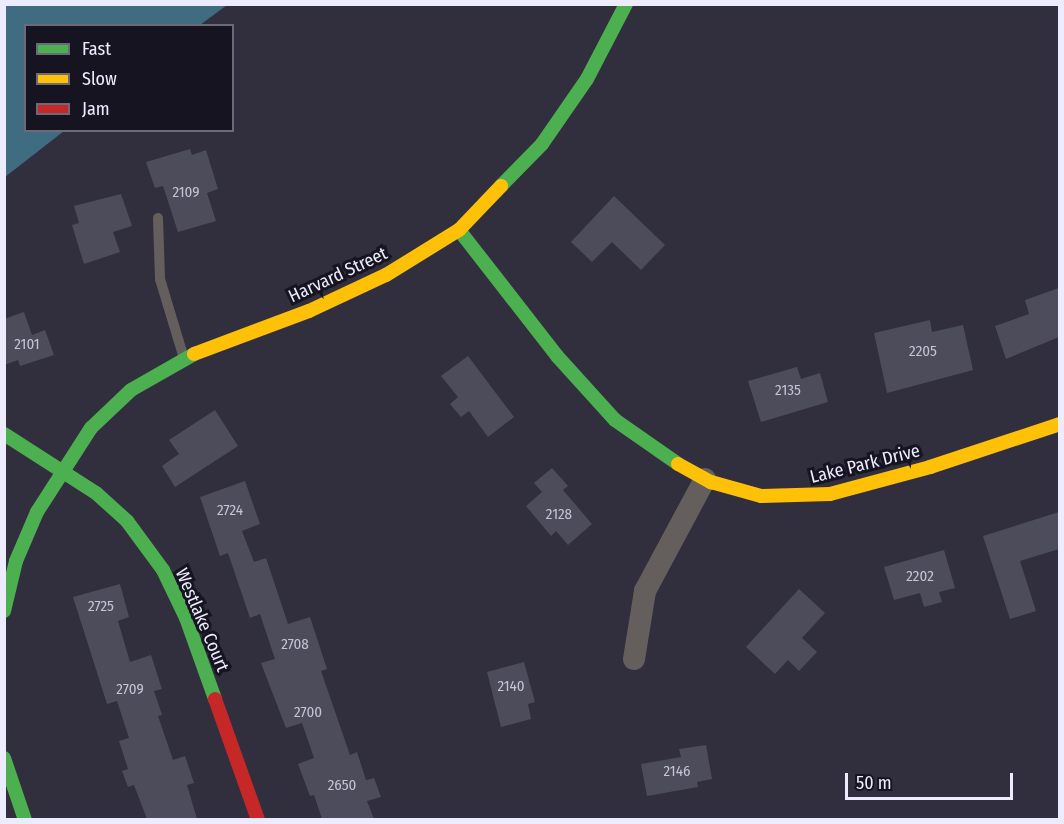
<!DOCTYPE html>
<style>
body{margin:0}
#map{position:relative;width:1064px;height:824px;overflow:hidden;background:#312f3e;font-family:"Fira Sans Condensed",sans-serif}
div>[style]{position:absolute}
.water>*{inset:0;background:#3f6c80}
.building>*{inset:0;background:#4d4c5a}
.lane>*{height:10px;margin:-5px;padding:0 5px;transform-origin:5px;border-radius:5px;background:#645f5d}
.street>*{height:22px;margin:-11px;padding:0 11px;transform-origin:11px;border-radius:11px;background:#645f5d}
.fast>*{height:14px;margin:-7px;padding:0 7px;transform-origin:7px;border-radius:7px;background:#4caf50}
.slow>*{height:14px;margin:-7px;padding:0 7px;transform-origin:7px;border-radius:7px;background:#ffc107}
.jam>*{height:14px;margin:-7px;padding:0 7px;transform-origin:7px;border-radius:7px;background:#c62828}
span{translate:-50% -50%;white-space:nowrap;text-align:center;line-height:1.15;-webkit-text-stroke:6px #151420;paint-order:stroke}
.number-label{font-size:15px;color:#c5c4d5}
.number-label span{-webkit-text-stroke-width:0}
.street-label{font-size:18px;color:#edecfe}
.frame{position:absolute;inset:0;border:6px solid #edecfe;pointer-events:none}
.legend{position:absolute;left:24px;top:24px;width:210px;height:108px;box-sizing:border-box;background:#151420;border:2px solid #6b6a79;margin:0;padding:8px 10px;list-style:none;font-size:18px;color:#edecfe}
.legend li{display:flex;align-items:center;gap:12px;height:30px}
.legend b{width:30px;border:2px solid #6b6a79}
.scale{position:absolute;left:845px;top:773px;width:168px;height:27px;box-sizing:border-box;border:3px solid #edecfe;border-top:0;padding-left:8px;font-size:18px;line-height:21px;white-space:nowrap;color:#edecfe;-webkit-text-stroke:4px #151420;paint-order:stroke}
</style>
<div id="map">
<div class="water">
<i style="clip-path:polygon(5px 4px,227px 4px,227px 5px,200px 25px,26px 26px,26px 130px,64px 131px,5px 177px)"></i>
</div>
<div class="building">
<i style="clip-path:polygon(190px 149px,192px 155px,206px 150px,218px 189px,207px 193px,216px 221px,178px 232px,163px 186px,155px 188px,146px 162px)"></i>
<i style="clip-path:polygon(121px 194px,132px 226px,113px 232px,120px 252px,84px 264px,72px 225px,79px 223px,74px 206px)"></i>
<i style="clip-path:polygon(614px 196px,665px 245px,641px 270px,612px 242px,592px 262px,571px 242px)"></i>
<i style="clip-path:polygon(1059px 288px,1059px 337px,1006px 359px,995px 326px,1029px 314px,1025px 300px)"></i>
<i style="clip-path:polygon(24px 312px,32px 335px,45px 330px,54px 355px,20px 366px,18px 360px,4px 365px,4px 319px)"></i>
<i style="clip-path:polygon(930px 320px,932px 332px,963px 325px,973px 370px,887px 393px,874px 333px)"></i>
<i style="clip-path:polygon(468px 356px,514px 417px,488px 437px,469px 411px,461px 417px,450px 404px,458px 397px,441px 376px)"></i>
<i style="clip-path:polygon(797px 367px,801px 379px,820px 373px,828px 402px,761px 422px,748px 381px)"></i>
<i style="clip-path:polygon(215px 410px,238px 446px,175px 487px,162px 466px,179px 454px,169px 440px)"></i>
<i style="clip-path:polygon(552px 468px,568px 486px,563px 490px,592px 524px,568px 545px,556px 531px,551px 536px,526px 506px,542px 492px,534px 483px)"></i>
<i style="clip-path:polygon(245px 481px,260px 524px,242px 531px,254px 562px,266px 558px,288px 624px,310px 617px,327px 669px,321px 671px,350px 755px,357px 752px,366px 780px,374px 778px,381px 797px,367px 801px,374px 819px,322px 819px,314px 795px,310px 796px,298px 764px,314px 758px,302px 723px,286px 728px,261px 663px,275px 659px,260px 614px,250px 618px,228px 553px,220px 556px,200px 497px)"></i>
<i style="clip-path:polygon(1059px 512px,1059px 549px,1020px 561px,1036px 611px,1010px 619px,983px 536px)"></i>
<i style="clip-path:polygon(944px 550px,955px 588px,939px 592px,942px 602px,924px 607px,920px 593px,894px 600px,884px 567px)"></i>
<i style="clip-path:polygon(120px 584px,129px 617px,118px 621px,130px 662px,151px 655px,162px 689px,154px 691px,162px 715px,158px 716px,173px 760px,185px 756px,194px 783px,187px 785px,197px 819px,147px 819px,134px 785px,128px 787px,122px 771px,128px 769px,119px 741px,129px 738px,117px 701px,107px 704px,73px 597px)"></i>
<i style="clip-path:polygon(799px 589px,825px 613px,802px 638px,817px 652px,799px 671px,788px 660px,775px 674px,746px 647px)"></i>
<i style="clip-path:polygon(524px 662px,535px 702px,528px 704px,531px 719px,501px 727px,487px 672px)"></i>
<i style="clip-path:polygon(706px 745px,712px 779px,697px 782px,698px 787px,647px 796px,641px 764px,681px 757px,679px 749px)"></i>
</div>
<div class="lane">
<i style="left:158px;top:218px;width:61px;rotate:88.1deg"></i>
<i style="left:160px;top:279px;width:79px;rotate:73.2deg"></i>
</div>
<div class="street">
<i style="left:634px;top:659px;width:69px;rotate:-80.8deg"></i>
<i style="left:645px;top:591px;width:127px;rotate:-61.8deg"></i>
</div>
<div class="fast">
<i style="left:501px;top:186px;width:59px;rotate:-45.7deg"></i>
<i style="left:542px;top:144px;width:79px;rotate:-55.3deg"></i>
<i style="left:587px;top:79px;width:85px;rotate:-62.5deg"></i>
<i style="left:459px;top:230px;width:160px;rotate:52.1deg"></i>
<i style="left:557px;top:356px;width:86px;rotate:47.8deg"></i>
<i style="left:615px;top:420px;width:77px;rotate:34.9deg"></i>
<i style="left:4px;top:434px;width:109px;rotate:32.7deg"></i>
<i style="left:96px;top:493px;width:42px;rotate:42.1deg"></i>
<i style="left:127px;top:521px;width:61px;rotate:53.7deg"></i>
<i style="left:163px;top:570px;width:53px;rotate:64.4deg"></i>
<i style="left:186px;top:618px;width:86px;rotate:70.3deg"></i>
<i style="left:4px;top:611px;width:51px;rotate:-76.5deg"></i>
<i style="left:16px;top:561px;width:53px;rotate:-66.8deg"></i>
<i style="left:37px;top:512px;width:100px;rotate:-57.3deg"></i>
<i style="left:91px;top:428px;width:55px;rotate:-43.5deg"></i>
<i style="left:131px;top:390px;width:73px;rotate:-29.7deg"></i>
<i style="left:4px;top:758px;width:65px;rotate:71.3deg"></i>
</div>
<div class="slow">
<i style="left:194px;top:354px;width:123px;rotate:-20.5deg"></i>
<i style="left:309px;top:311px;width:85px;rotate:-25.1deg"></i>
<i style="left:386px;top:275px;width:86px;rotate:-31.7deg"></i>
<i style="left:459px;top:230px;width:61px;rotate:-46.3deg"></i>
<i style="left:678px;top:464px;width:38px;rotate:29deg"></i>
<i style="left:711px;top:482px;width:52px;rotate:15.6deg"></i>
<i style="left:761px;top:496px;width:69px;rotate:-1.7deg"></i>
<i style="left:830px;top:494px;width:104px;rotate:-15.1deg"></i>
<i style="left:930px;top:467px;width:137px;rotate:-18.3deg"></i>
</div>
<div class="jam">
<i style="left:215px;top:699px;width:128px;rotate:70.4deg"></i>
</div>
<div class="number-label">
<span style="left:186px;top:193px">2109</span>
<span style="left:27px;top:345px">2101</span>
<span style="left:923px;top:352px">2205</span>
<span style="left:788px;top:391px">2135</span>
<span style="left:230px;top:511px">2724</span>
<span style="left:559px;top:515px">2128</span>
<span style="left:920px;top:577px">2202</span>
<span style="left:101px;top:607px">2725</span>
<span style="left:295px;top:645px">2708</span>
<span style="left:511px;top:687px">2140</span>
<span style="left:130px;top:690px">2709</span>
<span style="left:308px;top:713px">2700</span>
<span style="left:677px;top:772px">2146</span>
<span style="left:342px;top:786px">2650</span>
</div>
<div class="street-label">
<span style="left:338px;top:275px;rotate:-25deg">Harvard Street</span>
<span style="left:865px;top:464px;rotate:-14deg">Lake Park Drive</span>
<span style="left:202px;top:620px;rotate:67deg">Westlake Court</span>
</div>
<div class="frame"></div>
<ul class="legend">
<li><b style="height:8px;background:#4caf50"></b>Fast</li>
<li><b style="height:8px;background:#ffc107"></b>Slow</li>
<li><b style="height:8px;background:#c62828"></b>Jam</li>
</ul>
<div class="scale">50 m</div>
</div>
